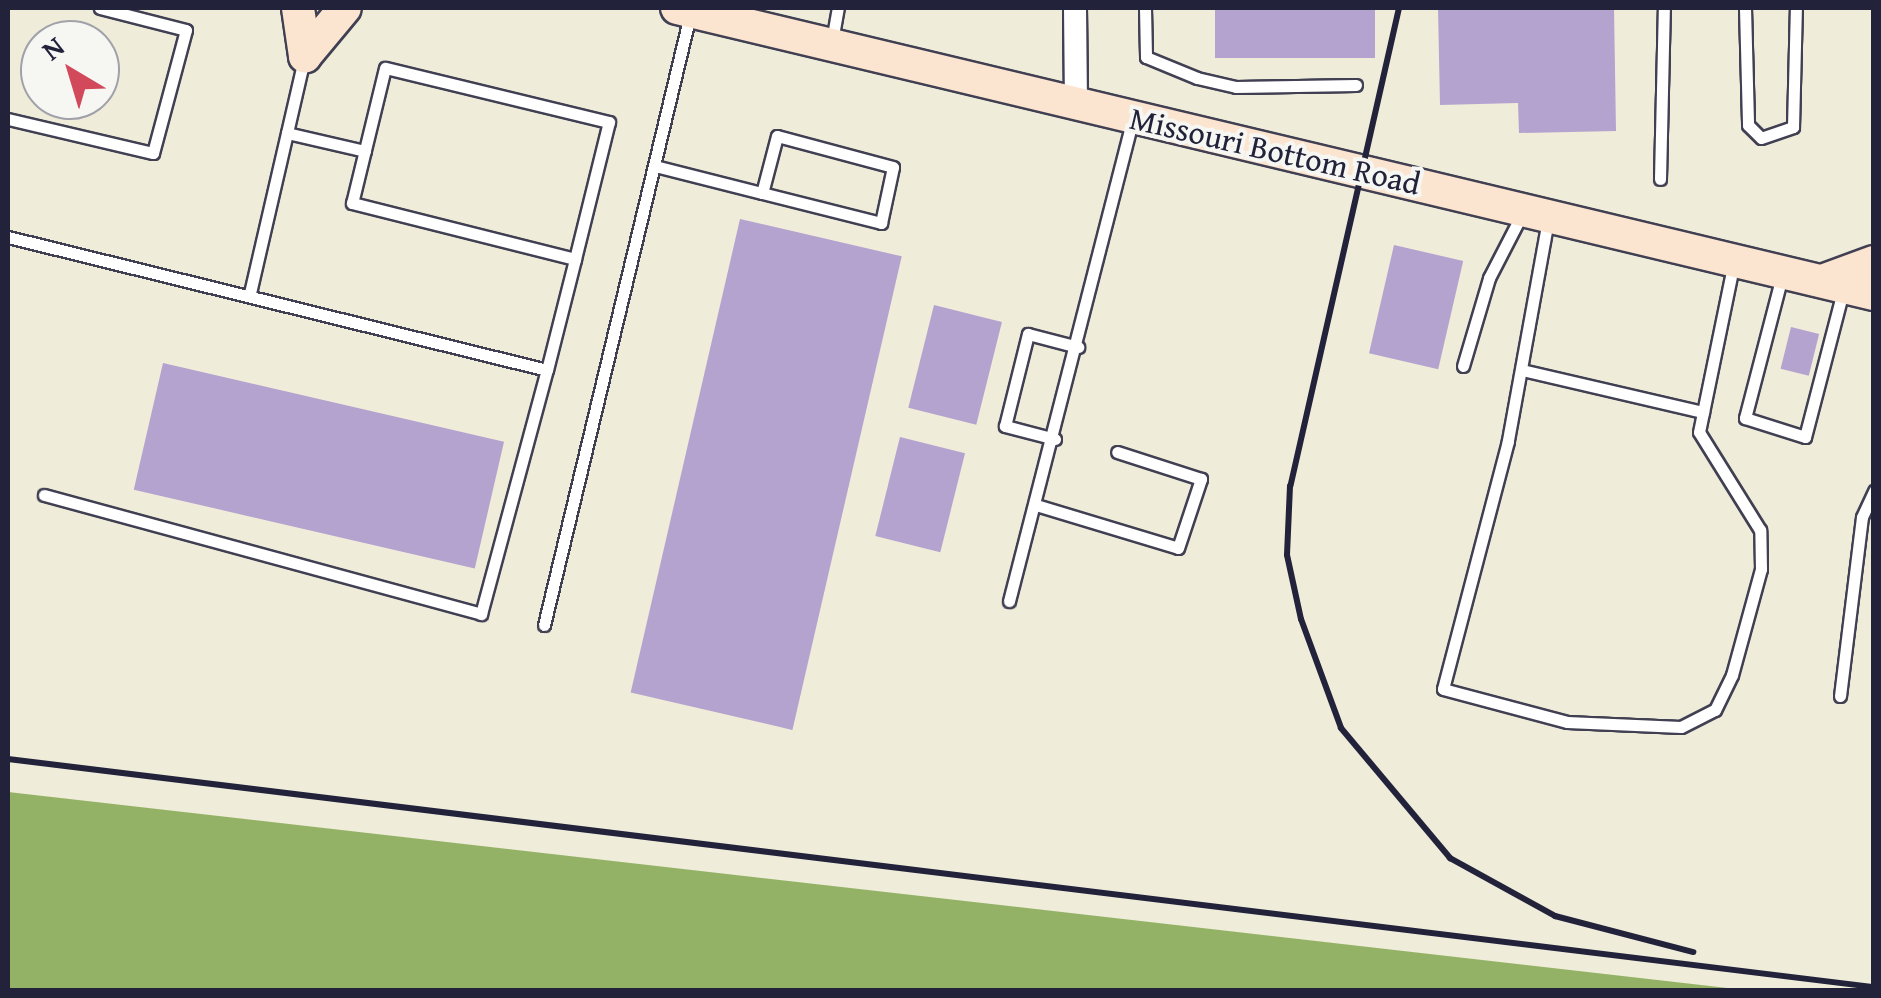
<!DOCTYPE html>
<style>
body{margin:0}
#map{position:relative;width:1881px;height:998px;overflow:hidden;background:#efecda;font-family:"Gentium Book Plus",serif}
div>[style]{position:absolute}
.forest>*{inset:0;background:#94b265}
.building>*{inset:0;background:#b4a3cf;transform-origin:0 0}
.roads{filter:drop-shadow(2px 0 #414053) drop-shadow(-2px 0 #414053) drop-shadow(0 2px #414053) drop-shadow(0 -2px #414053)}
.lane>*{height:11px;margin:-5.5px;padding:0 5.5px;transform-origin:5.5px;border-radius:5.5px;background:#fff}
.street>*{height:22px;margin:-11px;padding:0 11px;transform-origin:11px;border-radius:11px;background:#fff}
.secondary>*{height:32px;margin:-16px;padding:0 16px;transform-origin:16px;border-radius:16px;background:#fce5d0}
.rail>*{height:6px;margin:-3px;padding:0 3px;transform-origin:3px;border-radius:3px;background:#22223b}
span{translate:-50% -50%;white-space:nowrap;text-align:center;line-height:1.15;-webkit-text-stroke:8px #f6f6f2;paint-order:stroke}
.street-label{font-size:32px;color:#22223b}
.frame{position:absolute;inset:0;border:10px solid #22223b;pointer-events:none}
.north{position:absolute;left:20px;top:20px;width:100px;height:100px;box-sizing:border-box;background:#f6f6f2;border:2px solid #a1a1a9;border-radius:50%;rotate:322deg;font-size:28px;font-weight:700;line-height:40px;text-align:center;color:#22223b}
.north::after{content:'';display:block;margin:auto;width:35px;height:45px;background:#d1495b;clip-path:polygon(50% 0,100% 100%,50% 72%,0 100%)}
</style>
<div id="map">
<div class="forest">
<i style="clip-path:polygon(8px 792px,912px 895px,1745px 990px,8px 990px)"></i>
</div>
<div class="building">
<i style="left:1215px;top:8px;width:160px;height:50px"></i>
<i style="clip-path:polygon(1438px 8px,1614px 8px,1616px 131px,1519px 133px,1518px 103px,1440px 105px)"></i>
<i style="left:740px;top:219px;width:166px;height:486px;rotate:13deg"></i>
<i style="left:1394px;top:245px;width:71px;height:111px;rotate:13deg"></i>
<i style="left:934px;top:305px;width:70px;height:106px;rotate:14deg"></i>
<i style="left:1791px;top:327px;width:29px;height:43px;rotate:14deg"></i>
<i style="left:163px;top:363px;width:350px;height:130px;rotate:13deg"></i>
<i style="left:900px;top:437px;width:67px;height:102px;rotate:14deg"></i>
</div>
<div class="roads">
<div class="lane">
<i style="left:1145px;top:8px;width:49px;rotate:88.8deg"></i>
<i style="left:1146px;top:57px;width:55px;rotate:22.4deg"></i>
<i style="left:1197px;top:78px;width:40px;rotate:13deg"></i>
<i style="left:1236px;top:87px;width:120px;rotate:-1deg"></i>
<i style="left:1745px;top:8px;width:117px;rotate:88.5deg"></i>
<i style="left:1748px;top:125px;width:18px;rotate:45deg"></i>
<i style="left:1761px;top:138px;width:34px;rotate:-19deg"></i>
<i style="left:1793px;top:127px;width:119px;rotate:-88.6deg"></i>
<i style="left:832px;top:41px;width:34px;rotate:-80deg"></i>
<i style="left:8px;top:119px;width:149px;rotate:13.2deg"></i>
<i style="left:153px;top:153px;width:127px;rotate:-75deg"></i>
<i style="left:186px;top:30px;width:89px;rotate:-165.7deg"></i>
<i style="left:287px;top:133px;width:80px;rotate:13deg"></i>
<i style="left:655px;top:166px;width:110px;rotate:14.2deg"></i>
<i style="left:762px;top:193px;width:123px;rotate:14.1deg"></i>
<i style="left:881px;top:223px;width:57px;rotate:-77.9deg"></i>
<i style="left:893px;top:167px;width:120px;rotate:-165deg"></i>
<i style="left:777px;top:136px;width:59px;rotate:104.7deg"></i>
<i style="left:1660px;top:179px;width:171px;rotate:-88.7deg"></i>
<i style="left:1548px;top:220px;width:225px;rotate:100.3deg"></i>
<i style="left:1508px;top:441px;width:256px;rotate:104.7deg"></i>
<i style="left:1443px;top:689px;width:128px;rotate:14.9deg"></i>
<i style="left:1567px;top:722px;width:114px;rotate:2.5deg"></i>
<i style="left:1681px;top:727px;width:38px;rotate:-27deg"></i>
<i style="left:1715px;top:710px;width:39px;rotate:-64deg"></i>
<i style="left:1732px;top:675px;width:110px;rotate:-74.7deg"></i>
<i style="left:1761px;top:569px;width:39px;rotate:-91deg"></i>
<i style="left:1760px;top:530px;width:115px;rotate:-121.9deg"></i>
<i style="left:1699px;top:432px;width:175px;rotate:-78.4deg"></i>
<i style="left:8px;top:237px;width:555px;rotate:13.86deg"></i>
<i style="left:1782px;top:276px;width:147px;rotate:104.6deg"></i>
<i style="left:1745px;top:418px;width:63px;rotate:17.6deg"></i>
<i style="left:1805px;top:437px;width:151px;rotate:-75.4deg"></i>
<i style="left:250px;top:293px;width:239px;rotate:-77deg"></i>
<i style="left:1463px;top:366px;width:92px;rotate:-73.5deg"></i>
<i style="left:1489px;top:278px;width:72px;rotate:-62.7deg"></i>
<i style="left:1522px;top:370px;width:186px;rotate:13.1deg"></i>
<i style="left:1055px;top:439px;width:52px;rotate:-165.4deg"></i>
<i style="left:1005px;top:426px;width:95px;rotate:-76deg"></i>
<i style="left:1028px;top:334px;width:52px;rotate:14.6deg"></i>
<i style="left:44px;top:495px;width:453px;rotate:15.2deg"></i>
<i style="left:481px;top:614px;width:253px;rotate:-74.9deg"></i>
<i style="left:547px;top:370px;width:114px;rotate:-75.8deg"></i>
<i style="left:575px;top:259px;width:141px;rotate:-76.1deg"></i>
<i style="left:609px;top:122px;width:230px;rotate:-166.4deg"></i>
<i style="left:385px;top:68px;width:139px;rotate:103.7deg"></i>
<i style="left:352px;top:203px;width:230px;rotate:14.1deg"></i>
<i style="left:1036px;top:505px;width:148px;rotate:16.8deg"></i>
<i style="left:1178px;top:548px;width:73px;rotate:-71.6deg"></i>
<i style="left:1201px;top:479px;width:88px;rotate:-162.2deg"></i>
<i style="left:1009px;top:601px;width:499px;rotate:-75.6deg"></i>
<i style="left:544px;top:625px;width:627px;rotate:-76.54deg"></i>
<i style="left:1840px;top:696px;width:180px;rotate:-83deg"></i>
<i style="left:1862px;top:517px;width:29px;rotate:-65deg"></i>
</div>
<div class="street">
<i style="left:1075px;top:8px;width:97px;rotate:89.4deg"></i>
</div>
<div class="secondary">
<i style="left:298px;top:8px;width:49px;rotate:81.7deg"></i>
<i style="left:677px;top:8px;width:1231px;rotate:13.44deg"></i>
<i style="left:305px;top:56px;width:62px;rotate:-50.2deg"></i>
<i style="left:1822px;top:281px;width:55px;rotate:-20.1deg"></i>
</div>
</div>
<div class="rail">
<i style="left:1399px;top:8px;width:490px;rotate:102.8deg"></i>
<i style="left:1290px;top:486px;width:69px;rotate:92.5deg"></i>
<i style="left:1287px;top:555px;width:66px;rotate:77.7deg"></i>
<i style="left:1301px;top:619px;width:116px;rotate:69.8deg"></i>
<i style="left:1341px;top:728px;width:170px;rotate:50deg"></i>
<i style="left:1450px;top:858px;width:120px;rotate:28.9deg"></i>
<i style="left:1555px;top:916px;width:143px;rotate:14.6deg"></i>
<i style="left:8px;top:759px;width:1880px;rotate:6.97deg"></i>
</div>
<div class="street-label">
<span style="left:1275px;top:151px;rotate:13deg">Missouri Bottom Road</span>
</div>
<div class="frame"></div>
<div class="north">N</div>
</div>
